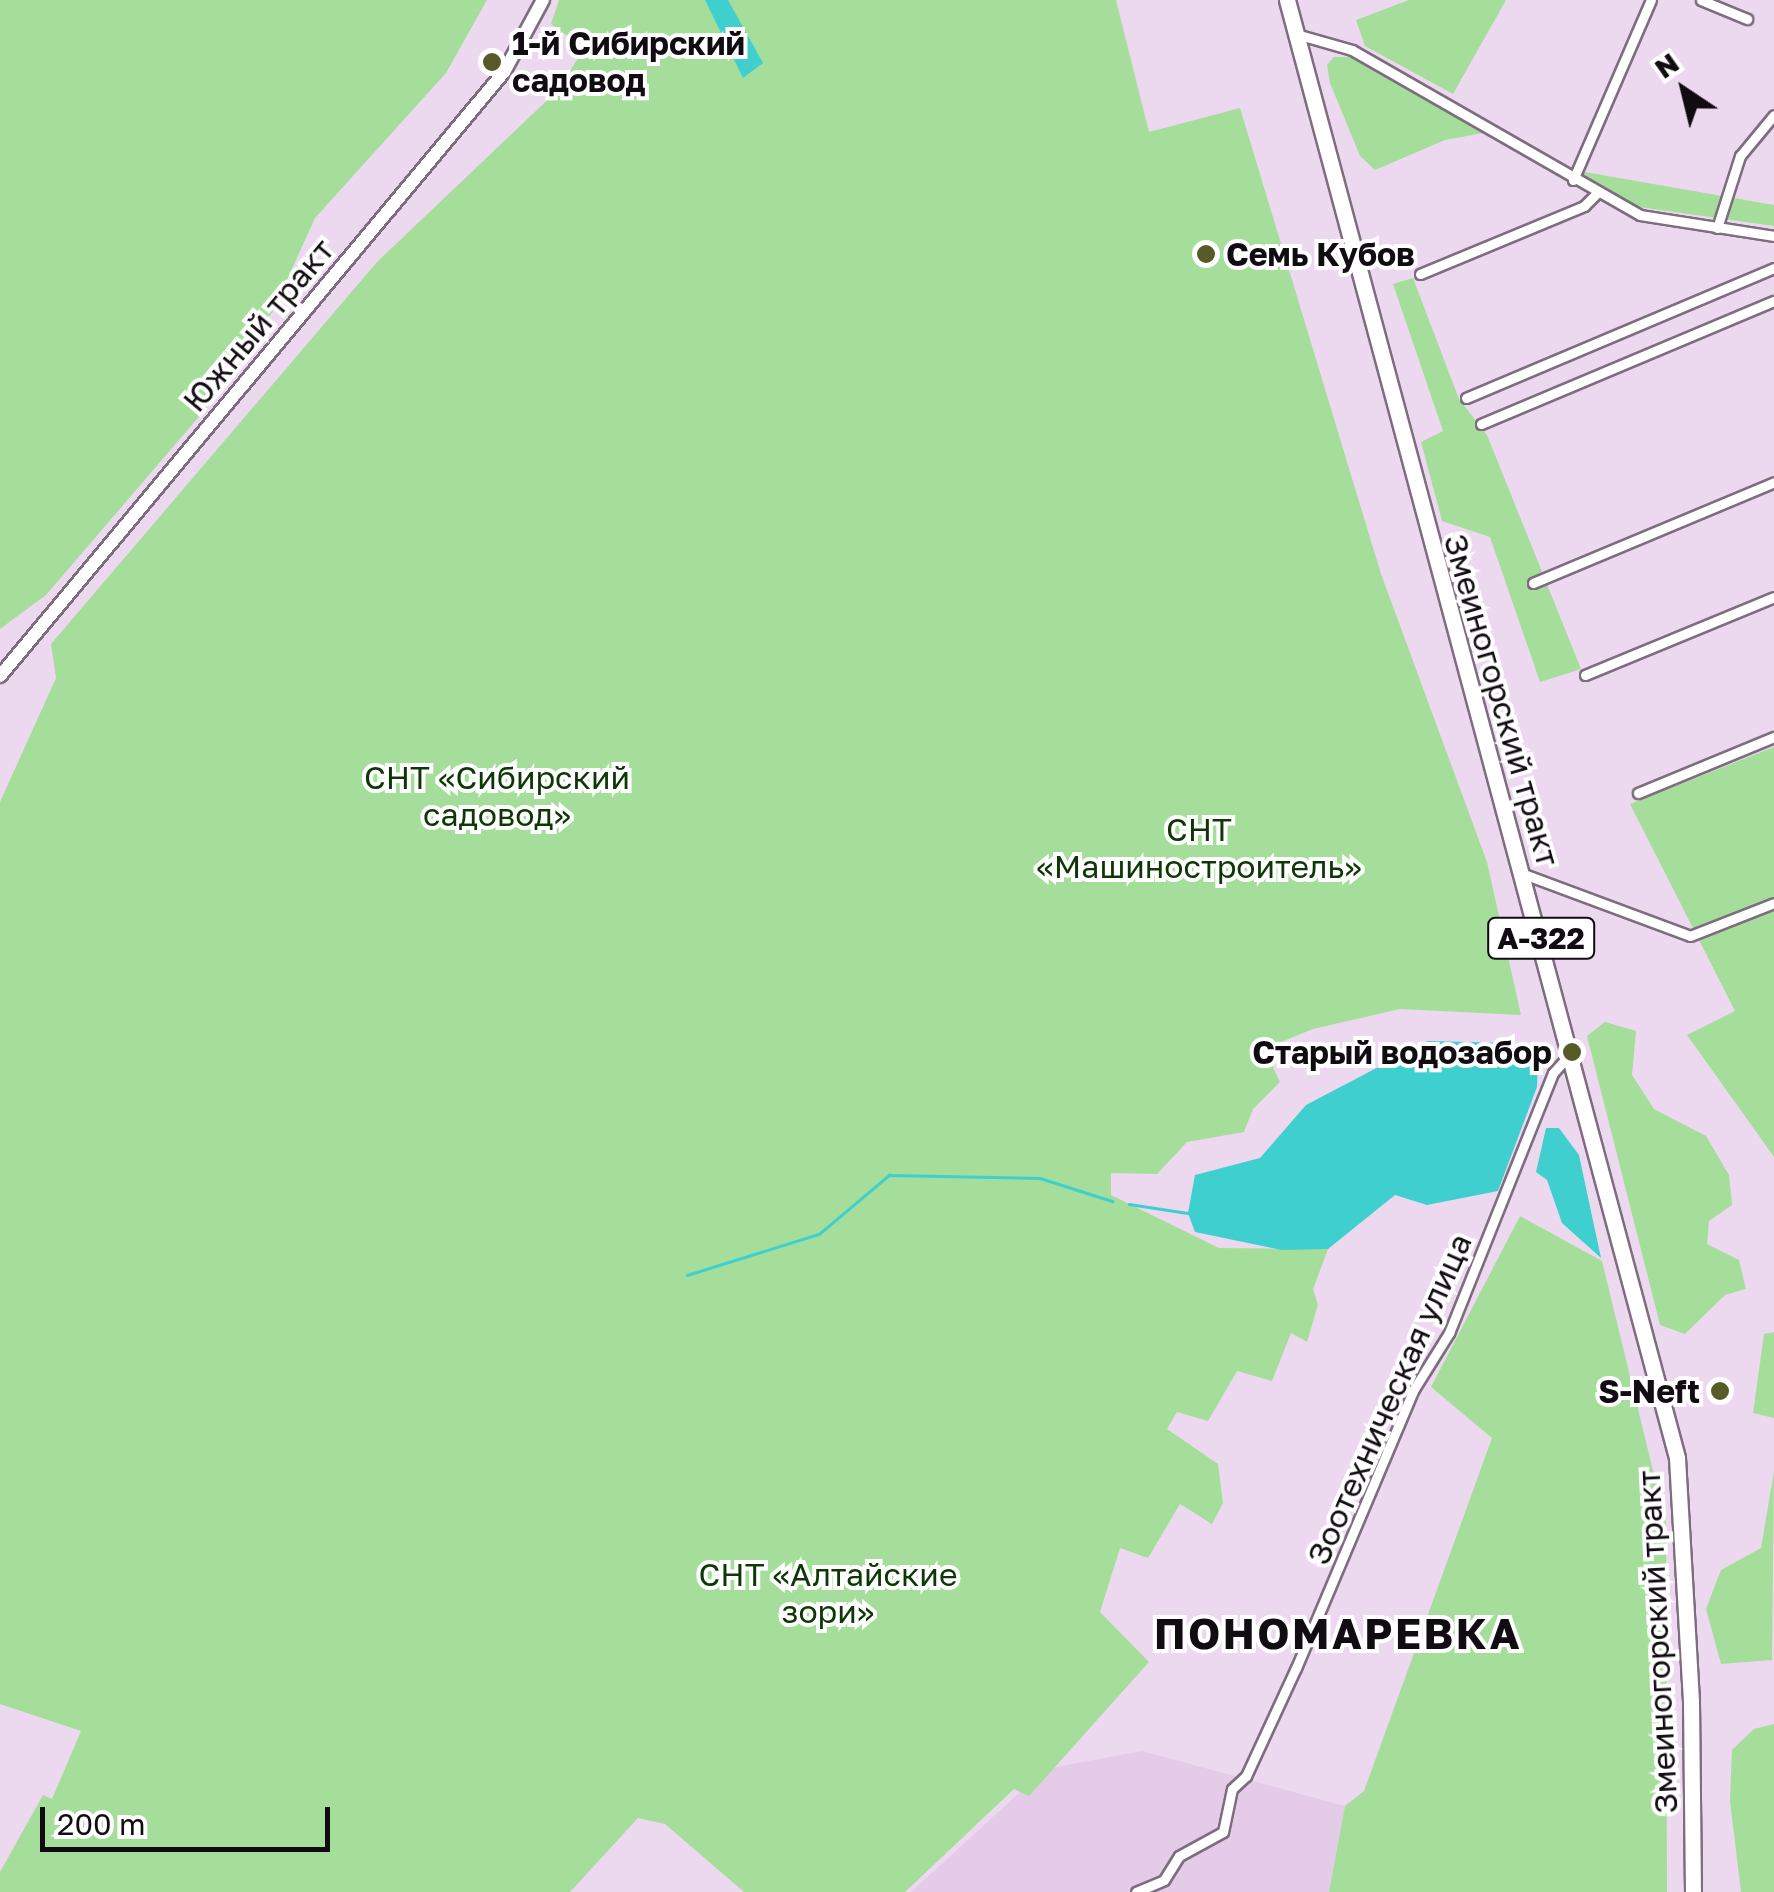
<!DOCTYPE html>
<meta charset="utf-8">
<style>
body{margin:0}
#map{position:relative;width:1774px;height:1892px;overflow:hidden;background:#ecd9ef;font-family:"Golos Text",sans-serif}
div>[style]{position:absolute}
.built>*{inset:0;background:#e4cce8}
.green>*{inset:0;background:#a5de9a}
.water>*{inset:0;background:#40cfcf}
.stream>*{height:2.5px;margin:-1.25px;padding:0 1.25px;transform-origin:1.25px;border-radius:1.25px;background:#40cfcf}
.roads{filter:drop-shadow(2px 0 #7d6d7f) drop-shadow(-2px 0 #7d6d7f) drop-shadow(0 2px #7d6d7f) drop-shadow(0 -2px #7d6d7f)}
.street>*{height:9px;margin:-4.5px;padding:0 4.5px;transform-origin:4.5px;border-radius:4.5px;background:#fff}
.secondary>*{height:12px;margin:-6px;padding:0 6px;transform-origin:6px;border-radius:6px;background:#fff}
.highway>*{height:15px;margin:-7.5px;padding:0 7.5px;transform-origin:7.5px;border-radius:7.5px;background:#fff}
.dots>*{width:28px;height:28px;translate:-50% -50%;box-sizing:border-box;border:5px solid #fff;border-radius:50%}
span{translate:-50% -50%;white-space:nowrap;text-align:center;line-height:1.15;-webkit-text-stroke:8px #fff;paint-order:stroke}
.shield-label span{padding:2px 8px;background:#fff;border:2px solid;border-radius:8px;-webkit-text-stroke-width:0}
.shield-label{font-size:30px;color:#110b12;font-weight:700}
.poi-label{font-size:32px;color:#110b12;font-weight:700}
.left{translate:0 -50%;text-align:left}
.right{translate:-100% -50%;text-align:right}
.street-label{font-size:32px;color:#110b12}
.park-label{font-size:32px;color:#0e3706}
.district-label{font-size:42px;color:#110b12;font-weight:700;letter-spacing:2.5px}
.north{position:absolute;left:1634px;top:40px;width:100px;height:100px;-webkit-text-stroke:8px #fff;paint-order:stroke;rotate:325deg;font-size:28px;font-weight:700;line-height:40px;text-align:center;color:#110b12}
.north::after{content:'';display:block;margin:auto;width:35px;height:45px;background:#110b12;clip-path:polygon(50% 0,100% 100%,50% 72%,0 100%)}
.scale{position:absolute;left:40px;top:1807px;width:290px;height:45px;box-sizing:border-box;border:5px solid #110b12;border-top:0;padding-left:12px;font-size:30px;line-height:35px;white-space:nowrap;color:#110b12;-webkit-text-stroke:8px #fff;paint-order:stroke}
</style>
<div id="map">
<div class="built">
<i style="clip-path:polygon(1142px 1751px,1345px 1806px,1329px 1892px,911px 1892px,1045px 1769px)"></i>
</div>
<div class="green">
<i style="clip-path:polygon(0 0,487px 0,446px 73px,315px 218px,272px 313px,213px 373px,215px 398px,46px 595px,0 629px)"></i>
<i style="clip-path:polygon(559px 0,1116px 0,1149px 132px,1240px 108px,1381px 574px,1487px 862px,1521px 1015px,1400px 1009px,1313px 1029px,1264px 1049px,1280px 1082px,1253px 1109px,1244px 1132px,1187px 1142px,1157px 1174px,1111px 1173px,1111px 1195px,1219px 1248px,1328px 1249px,1313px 1289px,1318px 1305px,1307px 1342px,1291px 1333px,1272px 1381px,1237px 1371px,1208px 1421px,1177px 1412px,1167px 1429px,1218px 1464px,1223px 1503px,1212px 1524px,1180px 1504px,1148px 1558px,1120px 1548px,1100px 1612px,1149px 1662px,1029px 1796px,1014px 1789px,905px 1892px,744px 1892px,665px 1824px,638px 1818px,570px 1892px,0 1892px,0 1872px,43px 1795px,52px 1799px,81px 1731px,0 1704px,0 802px,56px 678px,51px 644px,377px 262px,559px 89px,584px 48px,551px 24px)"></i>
<i style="clip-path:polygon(1409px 0,1506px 0,1453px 94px,1365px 46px,1356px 20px)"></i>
<i style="clip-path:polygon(1334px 57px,1350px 57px,1483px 133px,1445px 140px,1375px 170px,1360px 156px,1330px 83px,1327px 65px)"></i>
<i style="clip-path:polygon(1573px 170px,1774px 205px,1774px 226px,1639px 207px)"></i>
<i style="clip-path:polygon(1413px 278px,1459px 399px,1487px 435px,1581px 669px,1540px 682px,1490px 537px,1442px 521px,1421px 442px,1443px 431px,1393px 284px)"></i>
<i style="clip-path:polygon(1774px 747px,1774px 1157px,1687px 1035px,1735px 1011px,1630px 804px)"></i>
<i style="clip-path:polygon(1605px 1022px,1636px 1031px,1632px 1075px,1654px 1109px,1706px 1136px,1729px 1175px,1732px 1205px,1709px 1221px,1707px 1244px,1739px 1260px,1746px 1289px,1725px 1295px,1685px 1334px,1660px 1325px,1587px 1036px)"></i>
<i style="clip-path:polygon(1520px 1216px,1602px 1261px,1666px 1524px,1667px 1892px,1329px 1892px,1345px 1806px,1364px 1791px,1492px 1438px,1431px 1387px)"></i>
<i style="clip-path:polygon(1774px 1332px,1774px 1418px,1753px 1413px,1764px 1334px)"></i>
<i style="clip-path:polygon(1774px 1471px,1772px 1660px,1721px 1664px,1706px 1609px,1721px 1570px,1761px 1548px)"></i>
<i style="clip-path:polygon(1774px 1724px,1774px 1892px,1741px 1892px,1730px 1801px,1732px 1750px,1754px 1729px)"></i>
</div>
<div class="water">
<i style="clip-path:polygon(705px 0,728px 0,763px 63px,743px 78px)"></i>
<i style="clip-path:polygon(1428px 1041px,1508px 1043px,1538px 1060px,1537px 1087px,1498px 1191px,1427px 1205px,1395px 1195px,1328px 1249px,1282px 1250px,1195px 1232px,1188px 1213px,1195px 1175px,1260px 1158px,1306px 1105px)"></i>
<i style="clip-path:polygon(1546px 1128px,1559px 1128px,1579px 1155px,1601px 1258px,1562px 1223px,1547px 1180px,1536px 1172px)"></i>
</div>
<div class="stream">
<i style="left:1129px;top:1204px;width:59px;rotate:8.8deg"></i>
<i style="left:687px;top:1275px;width:138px;rotate:-17.3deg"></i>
<i style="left:819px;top:1234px;width:92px;rotate:-40.1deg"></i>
<i style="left:889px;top:1175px;width:151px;rotate:1.1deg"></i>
<i style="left:1040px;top:1178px;width:76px;rotate:17.7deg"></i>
</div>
<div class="roads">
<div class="street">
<i style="left:1701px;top:0;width:50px;rotate:22.4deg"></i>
<i style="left:1296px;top:34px;width:58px;rotate:15.9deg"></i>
<i style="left:1352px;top:50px;width:332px;rotate:29.8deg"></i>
<i style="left:1640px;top:215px;width:136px;rotate:8.9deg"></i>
<i style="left:1573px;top:180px;width:196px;rotate:-66.6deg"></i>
<i style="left:1717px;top:228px;width:76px;rotate:-72.3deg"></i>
<i style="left:1740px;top:156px;width:53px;rotate:-50.3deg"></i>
<i style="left:1420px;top:274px;width:178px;rotate:-22.5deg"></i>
<i style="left:1584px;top:206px;width:17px;rotate:-45deg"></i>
<i style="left:1466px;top:398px;width:334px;rotate:-22.9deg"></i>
<i style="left:1481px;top:424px;width:318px;rotate:-22.8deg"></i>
<i style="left:1533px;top:583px;width:261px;rotate:-22.7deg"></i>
<i style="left:1585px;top:675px;width:204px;rotate:-22.4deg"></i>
<i style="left:1638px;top:793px;width:147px;rotate:-22.4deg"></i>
<i style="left:1521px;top:873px;width:180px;rotate:20.4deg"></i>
<i style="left:1690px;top:936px;width:90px;rotate:-21.4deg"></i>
<i style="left:1136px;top:1892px;width:30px;rotate:-23deg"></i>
<i style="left:1164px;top:1880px;width:28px;rotate:-58deg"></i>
<i style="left:1179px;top:1856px;width:50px;rotate:-28.6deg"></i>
<i style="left:1223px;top:1832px;width:44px;rotate:-78.2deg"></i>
<i style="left:1232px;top:1789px;width:19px;rotate:-43deg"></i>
<i style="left:1246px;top:1776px;width:119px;rotate:-65.2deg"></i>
<i style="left:1296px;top:1668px;width:303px;rotate:-67.1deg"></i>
<i style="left:1414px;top:1389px;width:66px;rotate:-58deg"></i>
<i style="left:1449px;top:1333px;width:280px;rotate:-68.2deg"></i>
<i style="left:1553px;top:1073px;width:27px;rotate:-48deg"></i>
</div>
<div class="secondary">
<i style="left:0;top:676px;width:787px;rotate:-50.16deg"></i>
<i style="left:504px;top:72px;width:82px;rotate:-61.6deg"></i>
</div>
<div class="highway">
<i style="left:1287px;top:0;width:1509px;rotate:75.02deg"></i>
<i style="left:1677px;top:1458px;width:244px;rotate:86.7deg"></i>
<i style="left:1691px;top:1702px;width:190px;rotate:89.4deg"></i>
</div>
</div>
<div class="dots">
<i style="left:492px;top:62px;background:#585a27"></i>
<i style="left:1206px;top:254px;background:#585a27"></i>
<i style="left:1572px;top:1052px;background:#585a27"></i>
<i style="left:1720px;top:1391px;background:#585a27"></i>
</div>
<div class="shield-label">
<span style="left:1541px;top:938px">А-322</span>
</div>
<div class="poi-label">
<span class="left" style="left:512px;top:62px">1-й Сибирский<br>садовод</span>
<span class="left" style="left:1226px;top:254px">Семь Кубов</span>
<span class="right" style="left:1552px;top:1052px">Старый водозабор</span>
<span class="right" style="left:1700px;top:1391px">S-Neft</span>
</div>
<div class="street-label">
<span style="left:258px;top:325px;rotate:-50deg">Южный тракт</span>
<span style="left:1502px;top:700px;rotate:74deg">Змеиногорский тракт</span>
<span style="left:1389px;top:1399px;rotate:-66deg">Зоотехническая улица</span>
<span style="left:1657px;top:1642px;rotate:-93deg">Змеиногорский тракт</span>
</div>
<div class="park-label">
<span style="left:497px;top:796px">СНТ «Сибирский<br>садовод»</span>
<span style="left:1199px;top:848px">СНТ<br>«Машиностроитель»</span>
<span style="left:828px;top:1593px">СНТ «Алтайские<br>зори»</span>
</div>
<div class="district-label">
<span style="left:1338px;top:1633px">ПОНОМАРЕВКА</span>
</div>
<div class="north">N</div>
<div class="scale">200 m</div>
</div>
